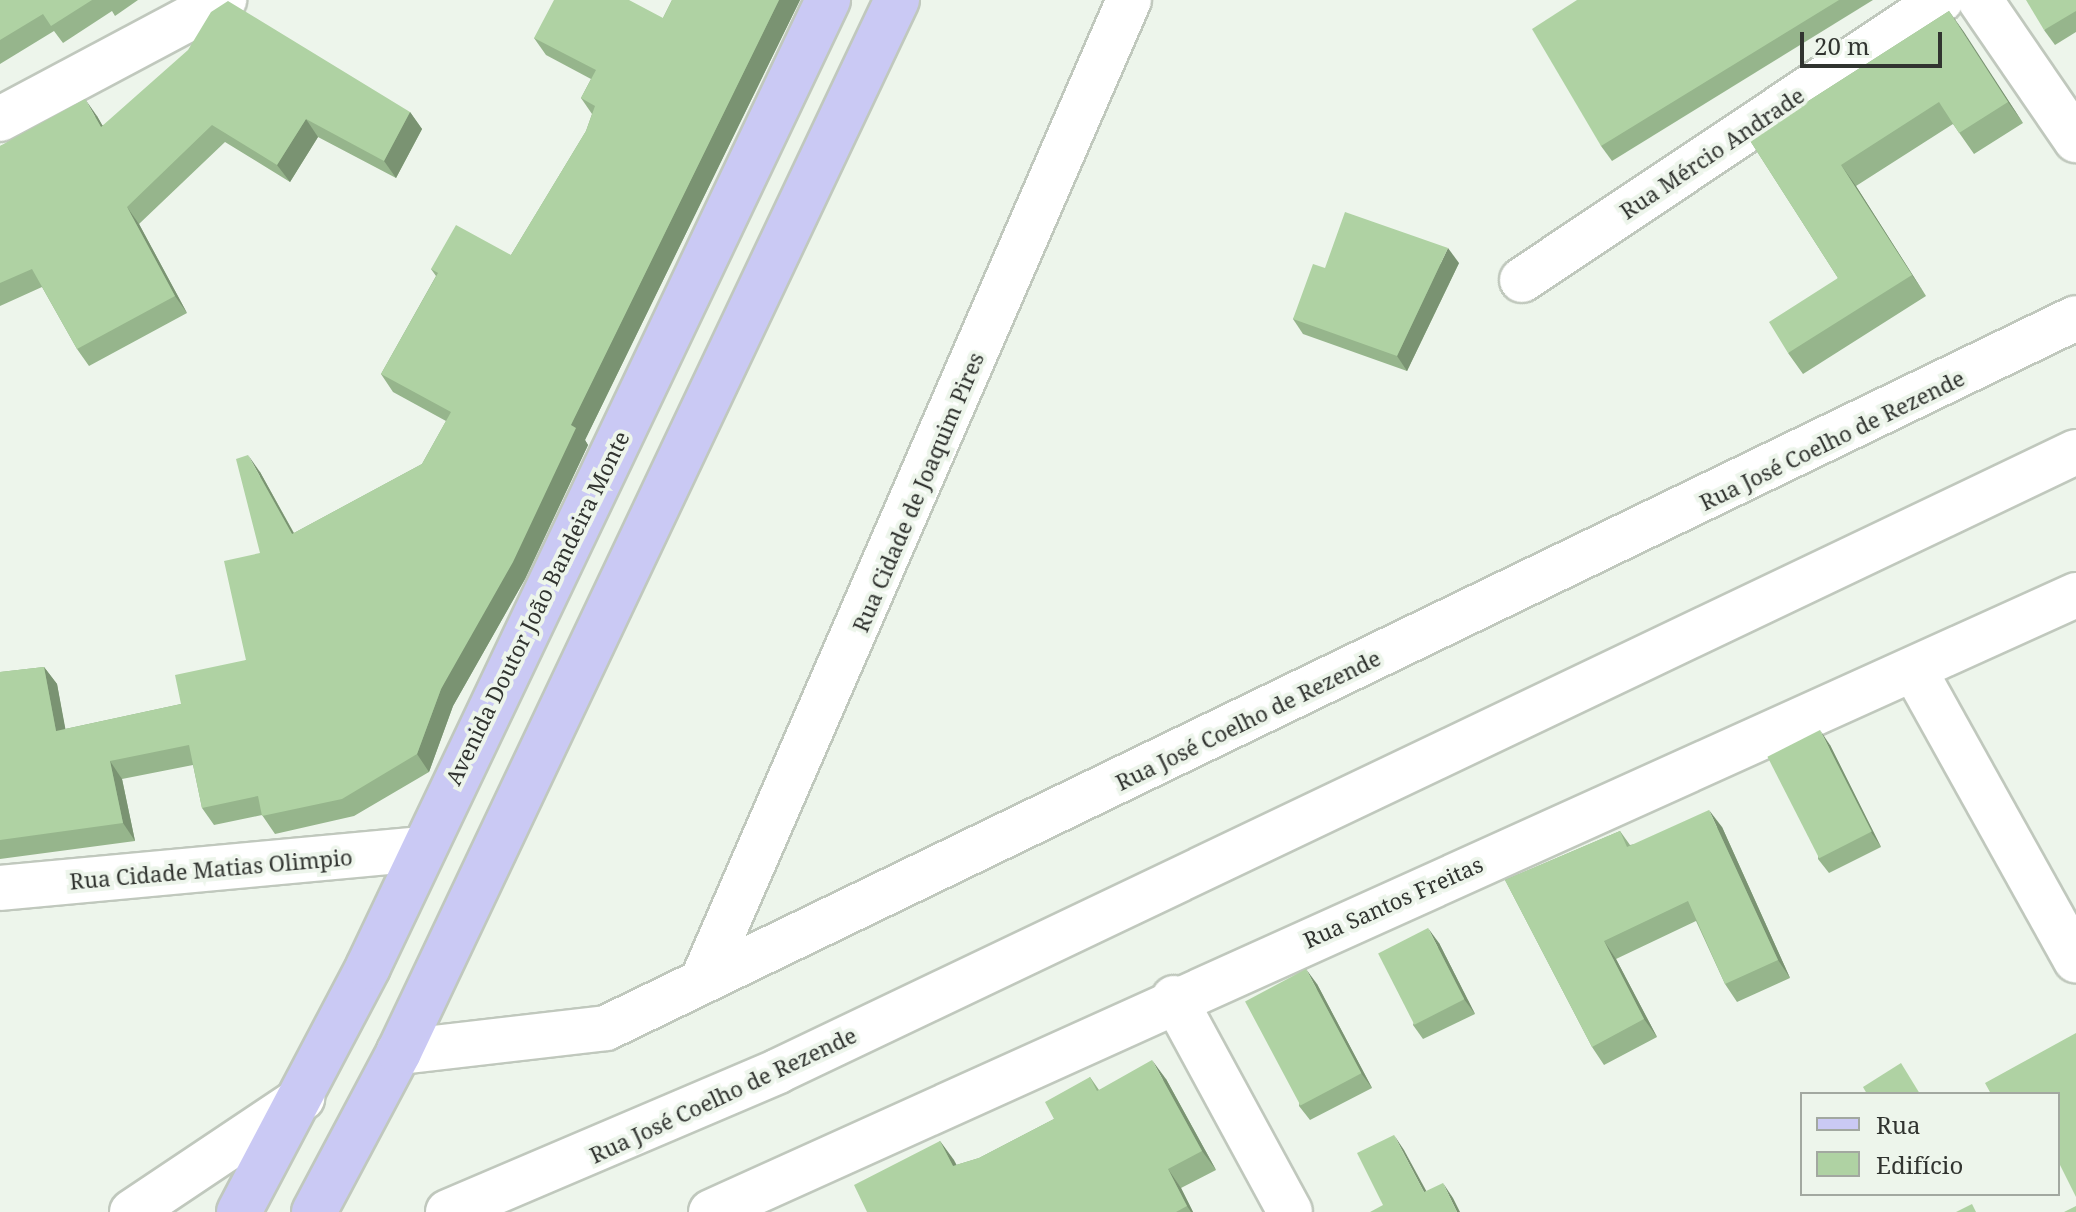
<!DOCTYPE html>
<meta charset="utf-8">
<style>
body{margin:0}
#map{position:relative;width:2076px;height:1212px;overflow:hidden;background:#edf5eb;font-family:"Noto Serif",serif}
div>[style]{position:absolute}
.roads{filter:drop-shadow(2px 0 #c0c8bd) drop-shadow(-2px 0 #c0c8bd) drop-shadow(0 2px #c0c8bd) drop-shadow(0 -2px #c0c8bd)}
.street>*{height:44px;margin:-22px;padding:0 22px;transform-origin:22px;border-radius:22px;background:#fff}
.primary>*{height:44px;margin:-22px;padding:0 22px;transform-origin:22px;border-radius:22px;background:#cac9f4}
.wall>*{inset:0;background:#96b58c}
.shaded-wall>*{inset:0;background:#7a9372}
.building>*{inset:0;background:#afd2a3;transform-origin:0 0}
span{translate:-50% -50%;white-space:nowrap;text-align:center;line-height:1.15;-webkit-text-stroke:8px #edf5eb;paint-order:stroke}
.street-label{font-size:22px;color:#313430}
.legend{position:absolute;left:1800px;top:1092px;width:260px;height:104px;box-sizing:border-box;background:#edf5eb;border:2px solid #a2a8a0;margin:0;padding:10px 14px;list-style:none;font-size:24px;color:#313430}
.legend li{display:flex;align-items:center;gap:16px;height:40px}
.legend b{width:40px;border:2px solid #a2a8a0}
.scale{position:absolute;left:1800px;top:32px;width:142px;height:36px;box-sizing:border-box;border:4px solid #313430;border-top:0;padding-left:10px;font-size:24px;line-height:28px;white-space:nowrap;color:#313430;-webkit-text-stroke:6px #edf5eb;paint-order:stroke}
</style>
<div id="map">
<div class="roads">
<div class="street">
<i style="left:1980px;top:0;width:170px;rotate:55.6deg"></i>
<i style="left:0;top:119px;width:254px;rotate:-28deg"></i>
<i style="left:1522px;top:280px;width:504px;rotate:-33.75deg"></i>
<i style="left:1916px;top:673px;width:329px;rotate:60.9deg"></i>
<i style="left:0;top:888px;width:424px;rotate:-5.3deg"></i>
<i style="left:702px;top:981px;width:1070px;rotate:-66.48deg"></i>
<i style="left:1174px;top:998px;width:243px;rotate:61.5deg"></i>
<i style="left:399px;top:1052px;width:208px;rotate:-6.6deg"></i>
<i style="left:606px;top:1028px;width:1632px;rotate:-25.78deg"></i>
<i style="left:132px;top:1212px;width:205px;rotate:-33.8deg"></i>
<i style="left:448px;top:1212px;width:359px;rotate:-23.1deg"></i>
<i style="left:778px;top:1071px;width:1438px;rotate:-25.5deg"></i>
<i style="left:711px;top:1212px;width:1498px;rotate:-24.32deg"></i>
</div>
<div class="primary">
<i style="left:239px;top:1212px;width:277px;rotate:-62.2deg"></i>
<i style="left:368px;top:967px;width:1071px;rotate:-64.56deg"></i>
<i style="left:314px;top:1212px;width:181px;rotate:-62deg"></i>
<i style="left:399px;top:1052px;width:1164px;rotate:-64.67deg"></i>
</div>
</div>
<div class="wall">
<i style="clip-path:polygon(0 0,138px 0,115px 16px,112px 11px,63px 43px,54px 31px,0 64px)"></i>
<i style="clip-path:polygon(672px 0,800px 0,585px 440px,588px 445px,525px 579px,453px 706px,429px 772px,354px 816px,275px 834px,262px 815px,214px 825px,202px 808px,193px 765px,122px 779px,135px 841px,0 859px,0 672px,44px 667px,57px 684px,65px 729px,181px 704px,246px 660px,260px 553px,260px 472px,294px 533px,422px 464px,446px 421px,393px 392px,381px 374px,436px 276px,431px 269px,511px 255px,586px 131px,592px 114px,581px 98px,591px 79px,546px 55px,534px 38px,663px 18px)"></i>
<i style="clip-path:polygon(1577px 0,1873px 0,1612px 161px,1601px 146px)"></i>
<i style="clip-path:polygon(2076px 0,2076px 32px,2055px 45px,2044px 30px)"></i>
<i style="clip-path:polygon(1949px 11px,2023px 123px,1974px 154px,1953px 124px,1856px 186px,1926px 296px,1803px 374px,1788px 353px,1838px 278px,1749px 139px)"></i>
<i style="clip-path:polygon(410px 112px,422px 129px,396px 178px,318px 137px,290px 182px,225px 142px,139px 224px,187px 313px,89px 366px,77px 349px,42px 287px,0 306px,0 146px,97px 116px,102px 125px)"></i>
<i style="clip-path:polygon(1459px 263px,1407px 371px,1303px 334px,1293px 319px,1325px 268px)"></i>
<i style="clip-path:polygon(1830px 745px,1881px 847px,1829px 873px,1818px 859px)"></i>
<i style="clip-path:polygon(1722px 827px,1790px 978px,1737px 1002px,1725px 984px,1696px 921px,1616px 959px,1657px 1037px,1604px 1065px,1592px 1047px,1505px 880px,1620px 831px,1630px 845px)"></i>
<i style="clip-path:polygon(1439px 943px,1475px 1014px,1423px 1039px,1413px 1025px)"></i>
<i style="clip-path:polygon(1317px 984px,1372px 1088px,1310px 1120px,1299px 1106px)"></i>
<i style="clip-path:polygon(1090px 1077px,1099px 1090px,1166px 1079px,1216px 1170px,1181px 1188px,1193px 1212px,867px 1212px,940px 1141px,956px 1165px,979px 1158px,1054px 1119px)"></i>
</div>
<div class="shaded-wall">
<i style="clip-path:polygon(779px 0,800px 0,585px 440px,588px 445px,525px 579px,453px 706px,429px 772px,417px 754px,441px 689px)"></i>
<i style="clip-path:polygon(1949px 11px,1964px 32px,2023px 123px,2008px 102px)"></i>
<i style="clip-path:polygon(85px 99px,97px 116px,113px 144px,101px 127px)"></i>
<i style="clip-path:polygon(410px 112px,422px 129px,396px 178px,384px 161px)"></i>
<i style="clip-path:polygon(306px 119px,318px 137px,290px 182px,277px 165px)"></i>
<i style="clip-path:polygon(1841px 165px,1856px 186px,1926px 296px,1912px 275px)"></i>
<i style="clip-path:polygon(127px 207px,139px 224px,187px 313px,175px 296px)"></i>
<i style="clip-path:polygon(1448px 248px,1459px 263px,1407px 371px,1397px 356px)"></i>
<i style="clip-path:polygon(248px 455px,260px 472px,304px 552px,292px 534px)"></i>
<i style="clip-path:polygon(44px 667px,57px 684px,69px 748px,56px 731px)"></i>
<i style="clip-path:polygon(1820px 730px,1830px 745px,1881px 847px,1871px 832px)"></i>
<i style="clip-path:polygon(110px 761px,122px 779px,135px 841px,123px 823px)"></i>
<i style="clip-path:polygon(1709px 810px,1722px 827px,1790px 978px,1778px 960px)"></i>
<i style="clip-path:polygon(1428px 928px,1439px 943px,1475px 1014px,1464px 999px)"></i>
<i style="clip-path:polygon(1604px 941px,1616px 959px,1657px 1037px,1644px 1019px)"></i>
<i style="clip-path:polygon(1306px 969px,1317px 984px,1372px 1088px,1361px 1073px)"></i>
<i style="clip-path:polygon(1152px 1060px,1166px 1079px,1216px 1170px,1202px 1151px)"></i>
<i style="clip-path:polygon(1394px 1135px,1404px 1150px,1435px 1207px,1424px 1192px)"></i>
<i style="clip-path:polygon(940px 1141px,954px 1160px,967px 1185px,953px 1166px)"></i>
<i style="clip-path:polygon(1168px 1169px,1181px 1188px,1193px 1212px,1191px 1212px,1187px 1206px)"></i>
<i style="clip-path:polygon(1443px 1183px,1453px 1198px,1460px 1212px,1457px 1212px)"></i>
</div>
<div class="building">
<i style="clip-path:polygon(0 0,92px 0,51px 26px,43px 14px,0 40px)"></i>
<i style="clip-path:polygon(554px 0,629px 0,663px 18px,672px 0,779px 0,571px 425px,576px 428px,513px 562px,441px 689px,417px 754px,342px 799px,262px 816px,258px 796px,202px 808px,189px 745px,110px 761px,123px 823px,0 840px,0 672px,44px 667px,56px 731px,181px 704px,175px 675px,246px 660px,224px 561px,260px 553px,236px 459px,248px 455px,292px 534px,422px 464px,451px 412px,381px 374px,438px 273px,431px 269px,456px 225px,511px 255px,586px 131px,595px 106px,581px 98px,596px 70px,534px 38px)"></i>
<i style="clip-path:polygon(1577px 0,1839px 0,1601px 146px,1532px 29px)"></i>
<i style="clip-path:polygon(2026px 0,2076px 0,2076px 11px,2044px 30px)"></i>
<i style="clip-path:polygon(228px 1px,410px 112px,384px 161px,306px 119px,277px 165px,212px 125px,127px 207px,175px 296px,77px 349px,32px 269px,0 283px,0 146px,85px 99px,101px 127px,188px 50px,211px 12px)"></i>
<i style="clip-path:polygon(1949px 11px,2008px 102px,1959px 133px,1939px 102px,1841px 165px,1912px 275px,1788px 353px,1769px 322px,1838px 278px,1749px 139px)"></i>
<i style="clip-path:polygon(1345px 212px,1448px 248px,1397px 356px,1293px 319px,1313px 264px,1325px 268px)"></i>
<i style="left:1820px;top:730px;width:114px;height:59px;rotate:63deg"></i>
<i style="clip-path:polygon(1709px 810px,1778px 960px,1725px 984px,1688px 901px,1604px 941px,1644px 1019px,1592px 1047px,1505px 880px,1620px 831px,1627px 847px)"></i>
<i style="left:1428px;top:928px;width:80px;height:56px;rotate:63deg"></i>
<i style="left:1306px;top:969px;width:118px;height:69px;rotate:62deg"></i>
<i style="clip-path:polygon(2076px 1033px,2076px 1197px,2058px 1161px,2058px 1094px,1991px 1094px,1985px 1083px)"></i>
<i style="clip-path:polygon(1152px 1060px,1202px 1151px,1168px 1169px,1187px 1206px,1176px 1212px,867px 1212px,854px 1185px,940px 1141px,953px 1166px,979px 1158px,1054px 1119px,1045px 1102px,1090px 1077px,1097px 1091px)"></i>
<i style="clip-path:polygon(1901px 1063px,1920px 1094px,1867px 1094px,1863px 1087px)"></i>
<i style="clip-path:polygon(1394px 1135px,1424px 1192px,1443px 1183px,1457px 1212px,1370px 1212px,1383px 1205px,1357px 1153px)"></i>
<i style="clip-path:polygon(1972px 1204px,1976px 1212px,1956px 1212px)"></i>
<i style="clip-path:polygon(2076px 1206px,2076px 1212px,2064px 1212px)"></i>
</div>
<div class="street-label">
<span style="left:1712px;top:153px;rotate:-34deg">Rua Mércio Andrade</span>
<span style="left:1832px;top:440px;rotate:-26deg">Rua José Coelho de Rezende</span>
<span style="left:918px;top:492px;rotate:-67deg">Rua Cidade de Joaquim Pires</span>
<span style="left:537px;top:608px;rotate:-64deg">Avenida Doutor João Bandeira Monte</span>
<span style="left:1248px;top:720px;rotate:-26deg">Rua José Coelho de Rezende</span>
<span style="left:211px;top:869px;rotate:-5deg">Rua Cidade Matias Olimpio</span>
<span style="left:1393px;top:902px;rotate:-24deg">Rua Santos Freitas</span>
<span style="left:723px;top:1095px;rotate:-25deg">Rua José Coelho de Rezende</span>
</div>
<ul class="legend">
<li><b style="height:10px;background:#cac9f4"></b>Rua</li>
<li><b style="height:22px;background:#afd2a3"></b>Edifício</li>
</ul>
<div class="scale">20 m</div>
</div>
